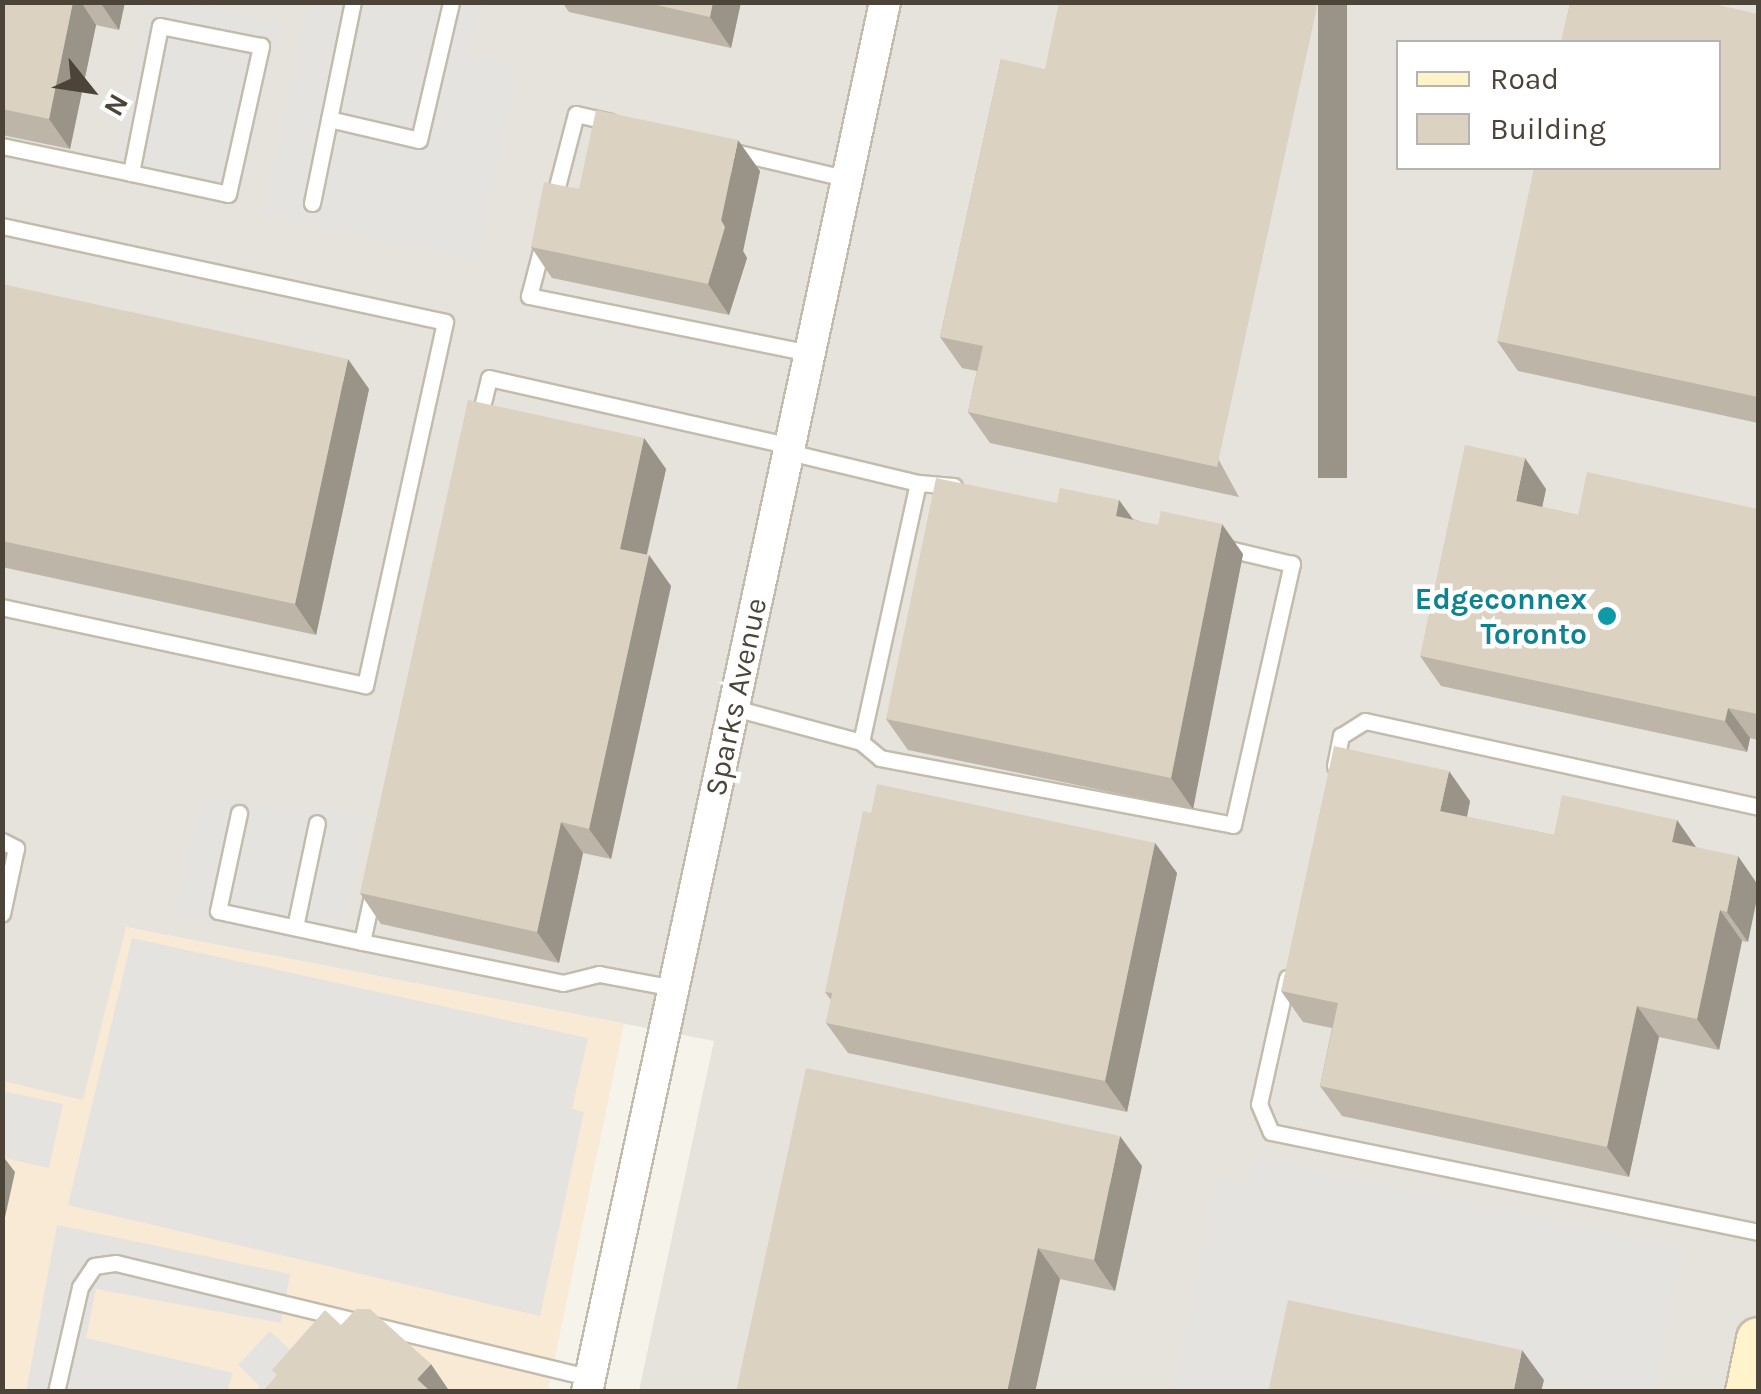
<!DOCTYPE html>
<style>
body{margin:0}
#map{position:relative;width:1761px;height:1394px;overflow:hidden;background:#f6f3eb;font-family:Karla,sans-serif}
div>[style]{position:absolute}
.commercial>*{inset:0;background:#f9ead6}
.industrial>*{inset:0;background:#e6e2dc}
.parking>*{inset:0;background:#e5e3df}
.roads{filter:drop-shadow(2px 0 #c3bbac) drop-shadow(-2px 0 #c3bbac) drop-shadow(0 2px #c3bbac) drop-shadow(0 -2px #c3bbac)}
.lane>*{height:15px;margin:-7.5px;padding:0 7.5px;transform-origin:7.5px;border-radius:7.5px;background:#fff}
.street>*{height:30px;margin:-15px;padding:0 15px;transform-origin:15px;border-radius:15px;background:#fff}
.secondary>*{height:42px;margin:-21px;padding:0 21px;transform-origin:21px;border-radius:21px;background:#fff3cc}
.wall>*{inset:0;background:#bdb5a7}
.shaded-wall>*{inset:0;background:#9a9388;transform-origin:0 0}
.building>*{inset:0;background:#dcd2c2}
.dots>*{width:28px;height:28px;translate:-50% -50%;box-sizing:border-box;border:5px solid #fff;border-radius:50%}
span{translate:-50% -50%;white-space:nowrap;text-align:center;line-height:1.15;-webkit-text-stroke:9px #fff;paint-order:stroke}
.culture-label{font-size:30px;color:#0d838f;font-weight:700}
.right{translate:-100% -50%;text-align:right}
.street-label{font-size:30px;color:#4c4438}
.frame{position:absolute;inset:0;border:5px solid #4c4438;pointer-events:none}
.legend{position:absolute;left:1396px;top:40px;width:325px;height:130px;box-sizing:border-box;background:#fff;border:2px solid #b7b4af;margin:0;padding:12px 18px;list-style:none;font-size:30px;color:#4c4438}
.legend li{display:flex;align-items:center;gap:20px;height:50px}
.legend b{width:50px;border:2px solid #b7b4af}
.north{position:absolute;left:40px;top:40px;width:100px;height:100px;-webkit-text-stroke:8px #fff;paint-order:stroke;rotate:120deg;font-size:28px;font-weight:700;line-height:40px;text-align:center;color:#4c4438}
.north::after{content:'';display:block;margin:auto;width:35px;height:45px;background:#4c4438;clip-path:polygon(50% 0,100% 100%,50% 72%,0 100%)}
</style>
<div id="map">
<div class="commercial">
<i style="clip-path:polygon(125px 927px,624px 1024px,548px 1391px,3px 1392px,3px 1081px,83px 1099px)"></i>
</div>
<div class="industrial">
<i style="clip-path:polygon(evenodd,3px 3px,1758px 3px,1758px 1391px,639px 1391px,714px 1041px,126px 927px,83px 1100px,3px 1081px,3px 3px,1398px 42px,1718px 42px,1718px 168px,1398px 168px,1398px 42px)"></i>
</div>
<div class="parking">
<i style="clip-path:polygon(150px 3px,188px 3px,281px 23px,240px 208px,110px 179px)"></i>
<i style="clip-path:polygon(308px 3px,481px 3px,470px 55px,519px 66px,476px 261px,262px 215px)"></i>
<i style="clip-path:polygon(201px 797px,368px 815px,338px 953px,173px 916px)"></i>
<i style="clip-path:polygon(132px 938px,588px 1038px,572px 1109px,584px 1112px,540px 1316px,68px 1205px)"></i>
<i style="clip-path:polygon(3px 1091px,63px 1104px,49px 1168px,3px 1158px)"></i>
<i style="clip-path:polygon(1254px 1156px,1684px 1248px,1654px 1391px,1606px 1391px,1302px 1327px,1288px 1391px,1172px 1392px,1218px 1178px,1248px 1185px)"></i>
<i style="clip-path:polygon(57px 1225px,290px 1274px,281px 1323px,96px 1289px,86px 1338px,233px 1373px,227px 1391px,26px 1392px)"></i>
<i style="clip-path:polygon(270px 1331px,292px 1352px,329px 1391px,255px 1391px,260px 1386px,238px 1365px)"></i>
</div>
<div class="roads">
<div class="lane">
<i style="left:329px;top:119px;width:92px;rotate:13.1deg"></i>
<i style="left:419px;top:140px;width:142px;rotate:-76.9deg"></i>
<i style="left:2px;top:146px;width:132px;rotate:11.8deg"></i>
<i style="left:131px;top:173px;width:99px;rotate:12.2deg"></i>
<i style="left:228px;top:194px;width:152px;rotate:-77.4deg"></i>
<i style="left:261px;top:46px;width:103px;rotate:-168.8deg"></i>
<i style="left:160px;top:26px;width:150px;rotate:101.2deg"></i>
<i style="left:730px;top:151px;width:121px;rotate:13.3deg"></i>
<i style="left:553px;top:202px;width:91px;rotate:-75.4deg"></i>
<i style="left:576px;top:114px;width:35px;rotate:13deg"></i>
<i style="left:312px;top:203px;width:205px;rotate:-78.5deg"></i>
<i style="left:2px;top:226px;width:453px;rotate:12.2deg"></i>
<i style="left:445px;top:322px;width:372px;rotate:102.4deg"></i>
<i style="left:365px;top:685px;width:371px;rotate:-167.9deg"></i>
<i style="left:544px;top:239px;width:59px;rotate:104.7deg"></i>
<i style="left:529px;top:296px;width:287px;rotate:11.5deg"></i>
<i style="left:479px;top:419px;width:42px;rotate:-76.3deg"></i>
<i style="left:489px;top:378px;width:309px;rotate:12.7deg"></i>
<i style="left:918px;top:483px;width:36px;rotate:5deg"></i>
<i style="left:734px;top:708px;width:131px;rotate:15deg"></i>
<i style="left:861px;top:742px;width:265px;rotate:-77.6deg"></i>
<i style="left:918px;top:483px;width:133px;rotate:-166.5deg"></i>
<i style="left:861px;top:742px;width:25px;rotate:40deg"></i>
<i style="left:880px;top:758px;width:359px;rotate:10.7deg"></i>
<i style="left:1233px;top:825px;width:268px;rotate:-77.3deg"></i>
<i style="left:1292px;top:564px;width:69px;rotate:-166.6deg"></i>
<i style="left:1335px;top:766px;width:31px;rotate:-79deg"></i>
<i style="left:1341px;top:736px;width:28px;rotate:-32deg"></i>
<i style="left:1365px;top:721px;width:402px;rotate:12.3deg"></i>
<i style="left:239px;top:813px;width:100px;rotate:102.1deg"></i>
<i style="left:218px;top:911px;width:147px;rotate:12.1deg"></i>
<i style="left:2px;top:841px;width:16px;rotate:27deg"></i>
<i style="left:16px;top:848px;width:67px;rotate:102deg"></i>
<i style="left:373px;top:891px;width:52px;rotate:102.2deg"></i>
<i style="left:362px;top:942px;width:205px;rotate:11.5deg"></i>
<i style="left:563px;top:983px;width:37px;rotate:-14deg"></i>
<i style="left:599px;top:974px;width:76px;rotate:10.6deg"></i>
<i style="left:295px;top:927px;width:106px;rotate:-78.1deg"></i>
<i style="left:1287px;top:978px;width:129px;rotate:102.5deg"></i>
<i style="left:1259px;top:1104px;width:30px;rotate:67deg"></i>
<i style="left:1271px;top:1132px;width:497px;rotate:11.6deg"></i>
<i style="left:56px;top:1392px;width:108px;rotate:-77.1deg"></i>
<i style="left:80px;top:1287px;width:25px;rotate:-56deg"></i>
<i style="left:94px;top:1266px;width:22px;rotate:-8deg"></i>
<i style="left:116px;top:1263px;width:488px;rotate:13.6deg"></i>
</div>
<div class="street">
<i style="left:587px;top:1392px;width:1422px;rotate:-77.9deg"></i>
</div>
<div class="secondary">
<i style="left:1747px;top:1392px;width:54px;rotate:-78.3deg"></i>
</div>
</div>
<div class="wall">
<i style="clip-path:polygon(2px 2px,125px 2px,119px 30px,96px 25px,70px 149px,2px 135px)"></i>
<i style="clip-path:polygon(562px 2px,741px 2px,731px 48px,569px 12px)"></i>
<i style="clip-path:polygon(1758px 14px,1758px 423px,1518px 371px,1497px 341px)"></i>
<i style="clip-path:polygon(1001px 59px,1239px 497px,990px 443px,968px 412px,977px 371px,962px 368px,940px 337px)"></i>
<i style="clip-path:polygon(760px 171px,743px 251px,747px 258px,729px 315px,552px 278px,531px 247px,579px 189px)"></i>
<i style="clip-path:polygon(2px 284px,369px 389px,316px 635px,2px 567px)"></i>
<i style="clip-path:polygon(644px 438px,666px 469px,647px 555px,649px 555px,671px 586px,611px 859px,583px 853px,559px 963px,381px 924px,360px 893px)"></i>
<i style="clip-path:polygon(1546px 489px,1542px 507px,1578px 515px,1758px 509px,1758px 740px,1750px 738px,1747px 752px,1441px 686px,1420px 656px)"></i>
<i style="clip-path:polygon(1119px 500px,1133px 519px,1243px 554px,1193px 809px,908px 750px,886px 719px,1057px 503px)"></i>
<i style="clip-path:polygon(1470px 801px,1467px 817px,1554px 835px,1677px 820px,1748px 942px,1742px 941px,1719px 1050px,1659px 1037px,1629px 1177px,1342px 1116px,1320px 1086px,1332px 1028px,1303px 1022px,1281px 991px)"></i>
<i style="clip-path:polygon(1155px 843px,1177px 873px,1127px 1112px,848px 1053px,826px 1023px,831px 1000px,825px 992px)"></i>
<i style="clip-path:polygon(1142px 1166px,1115px 1291px,1060px 1279px,1035px 1392px,736px 1392px)"></i>
</div>
<div class="shaded-wall">
<i style="clip-path:polygon(73px 2px,81px 2px,96px 25px,70px 149px,49px 119px)"></i>
<i style="clip-path:polygon(100px 2px,125px 2px,119px 30px)"></i>
<i style="clip-path:polygon(713px 2px,741px 2px,731px 48px,710px 17px)"></i>
<i style="left:1318px;top:2px;width:29px;height:476px"></i>
<i style="clip-path:polygon(738px 140px,760px 171px,743px 251px,747px 258px,729px 315px,708px 284px)"></i>
<i style="clip-path:polygon(348px 359px,369px 389px,316px 635px,295px 604px)"></i>
<i style="clip-path:polygon(644px 438px,666px 469px,641px 579px,620px 549px)"></i>
<i style="clip-path:polygon(1525px 458px,1546px 489px,1537px 532px,1516px 501px)"></i>
<i style="clip-path:polygon(1119px 500px,1141px 531px,1116px 516px)"></i>
<i style="clip-path:polygon(1222px 524px,1243px 554px,1193px 809px,1171px 778px)"></i>
<i style="clip-path:polygon(649px 555px,671px 586px,611px 859px,589px 829px)"></i>
<i style="clip-path:polygon(1728px 708px,1750px 738px,1747px 752px,1725px 721px)"></i>
<i style="clip-path:polygon(1449px 771px,1470px 801px,1462px 841px,1440px 811px)"></i>
<i style="clip-path:polygon(1677px 820px,1698px 850px,1672px 842px)"></i>
<i style="clip-path:polygon(561px 822px,583px 853px,559px 963px,537px 932px)"></i>
<i style="clip-path:polygon(1155px 843px,1177px 873px,1127px 1112px,1105px 1081px)"></i>
<i style="clip-path:polygon(1738px 856px,1758px 885px,1758px 894px,1748px 942px,1727px 912px)"></i>
<i style="clip-path:polygon(1720px 910px,1742px 941px,1719px 1050px,1697px 1019px)"></i>
<i style="clip-path:polygon(1637px 1006px,1659px 1037px,1629px 1177px,1607px 1147px)"></i>
<i style="clip-path:polygon(1120px 1136px,1142px 1166px,1115px 1291px,1094px 1260px)"></i>
<i style="clip-path:polygon(2px 1155px,15px 1172px,2px 1231px)"></i>
<i style="clip-path:polygon(1038px 1248px,1060px 1279px,1035px 1392px,1007px 1392px)"></i>
<i style="clip-path:polygon(1522px 1350px,1544px 1380px,1541px 1392px,1516px 1392px,1514px 1389px)"></i>
<i style="clip-path:polygon(431px 1364px,450px 1392px,426px 1392px,417px 1379px)"></i>
</div>
<div class="building">
<i style="clip-path:polygon(2px 2px,73px 2px,49px 119px,2px 109px)"></i>
<i style="clip-path:polygon(643px 2px,713px 2px,710px 17px)"></i>
<i style="clip-path:polygon(1059px 2px,1318px 2px,1217px 467px,968px 412px,983px 346px,940px 337px,1001px 59px,1045px 69px)"></i>
<i style="clip-path:polygon(1570px 2px,1705px 2px,1758px 14px,1758px 397px,1497px 341px,1534px 168px,1718px 168px,1718px 42px,1561px 42px)"></i>
<i style="clip-path:polygon(596px 110px,738px 140px,721px 220px,725px 227px,708px 284px,531px 247px,544px 182px,579px 189px)"></i>
<i style="clip-path:polygon(2px 284px,348px 359px,295px 604px,2px 541px)"></i>
<i style="clip-path:polygon(468px 400px,644px 438px,620px 549px,649px 555px,589px 829px,561px 822px,537px 932px,360px 893px)"></i>
<i style="clip-path:polygon(1465px 445px,1525px 458px,1516px 501px,1578px 515px,1587px 472px,1758px 509px,1758px 714px,1728px 708px,1725px 721px,1420px 656px)"></i>
<i style="clip-path:polygon(936px 478px,1057px 503px,1060px 488px,1119px 500px,1116px 516px,1158px 525px,1161px 511px,1222px 524px,1171px 778px,886px 719px)"></i>
<i style="clip-path:polygon(1334px 746px,1449px 771px,1440px 811px,1554px 835px,1562px 795px,1677px 820px,1672px 842px,1738px 856px,1727px 912px,1720px 910px,1697px 1019px,1637px 1006px,1607px 1147px,1320px 1086px,1338px 1003px,1281px 991px)"></i>
<i style="clip-path:polygon(877px 784px,1155px 843px,1105px 1081px,826px 1023px,832px 993px,825px 992px,863px 811px,871px 813px)"></i>
<i style="clip-path:polygon(806px 1068px,1120px 1136px,1094px 1260px,1038px 1248px,1007px 1392px,736px 1392px)"></i>
<i style="clip-path:polygon(1288px 1300px,1522px 1350px,1514px 1389px,1527px 1392px,1268px 1392px)"></i>
<i style="clip-path:polygon(356px 1309px,370px 1309px,431px 1364px,417px 1379px,431px 1392px,262px 1392px,277px 1375px,272px 1370px,325px 1310px,341px 1325px)"></i>
</div>
<div class="dots">
<i style="left:1607px;top:616px;background:#0f9aa8"></i>
</div>
<div class="culture-label">
<span class="right" style="left:1587px;top:616px">Edgeconnex<br>Toronto</span>
</div>
<div class="street-label">
<span style="left:736px;top:697px;rotate:-78deg">Sparks Avenue</span>
</div>
<div class="frame"></div>
<ul class="legend">
<li><b style="height:12px;background:#fff3cc"></b>Road</li>
<li><b style="height:28px;background:#dcd2c2"></b>Building</li>
</ul>
<div class="north">N</div>
</div>
